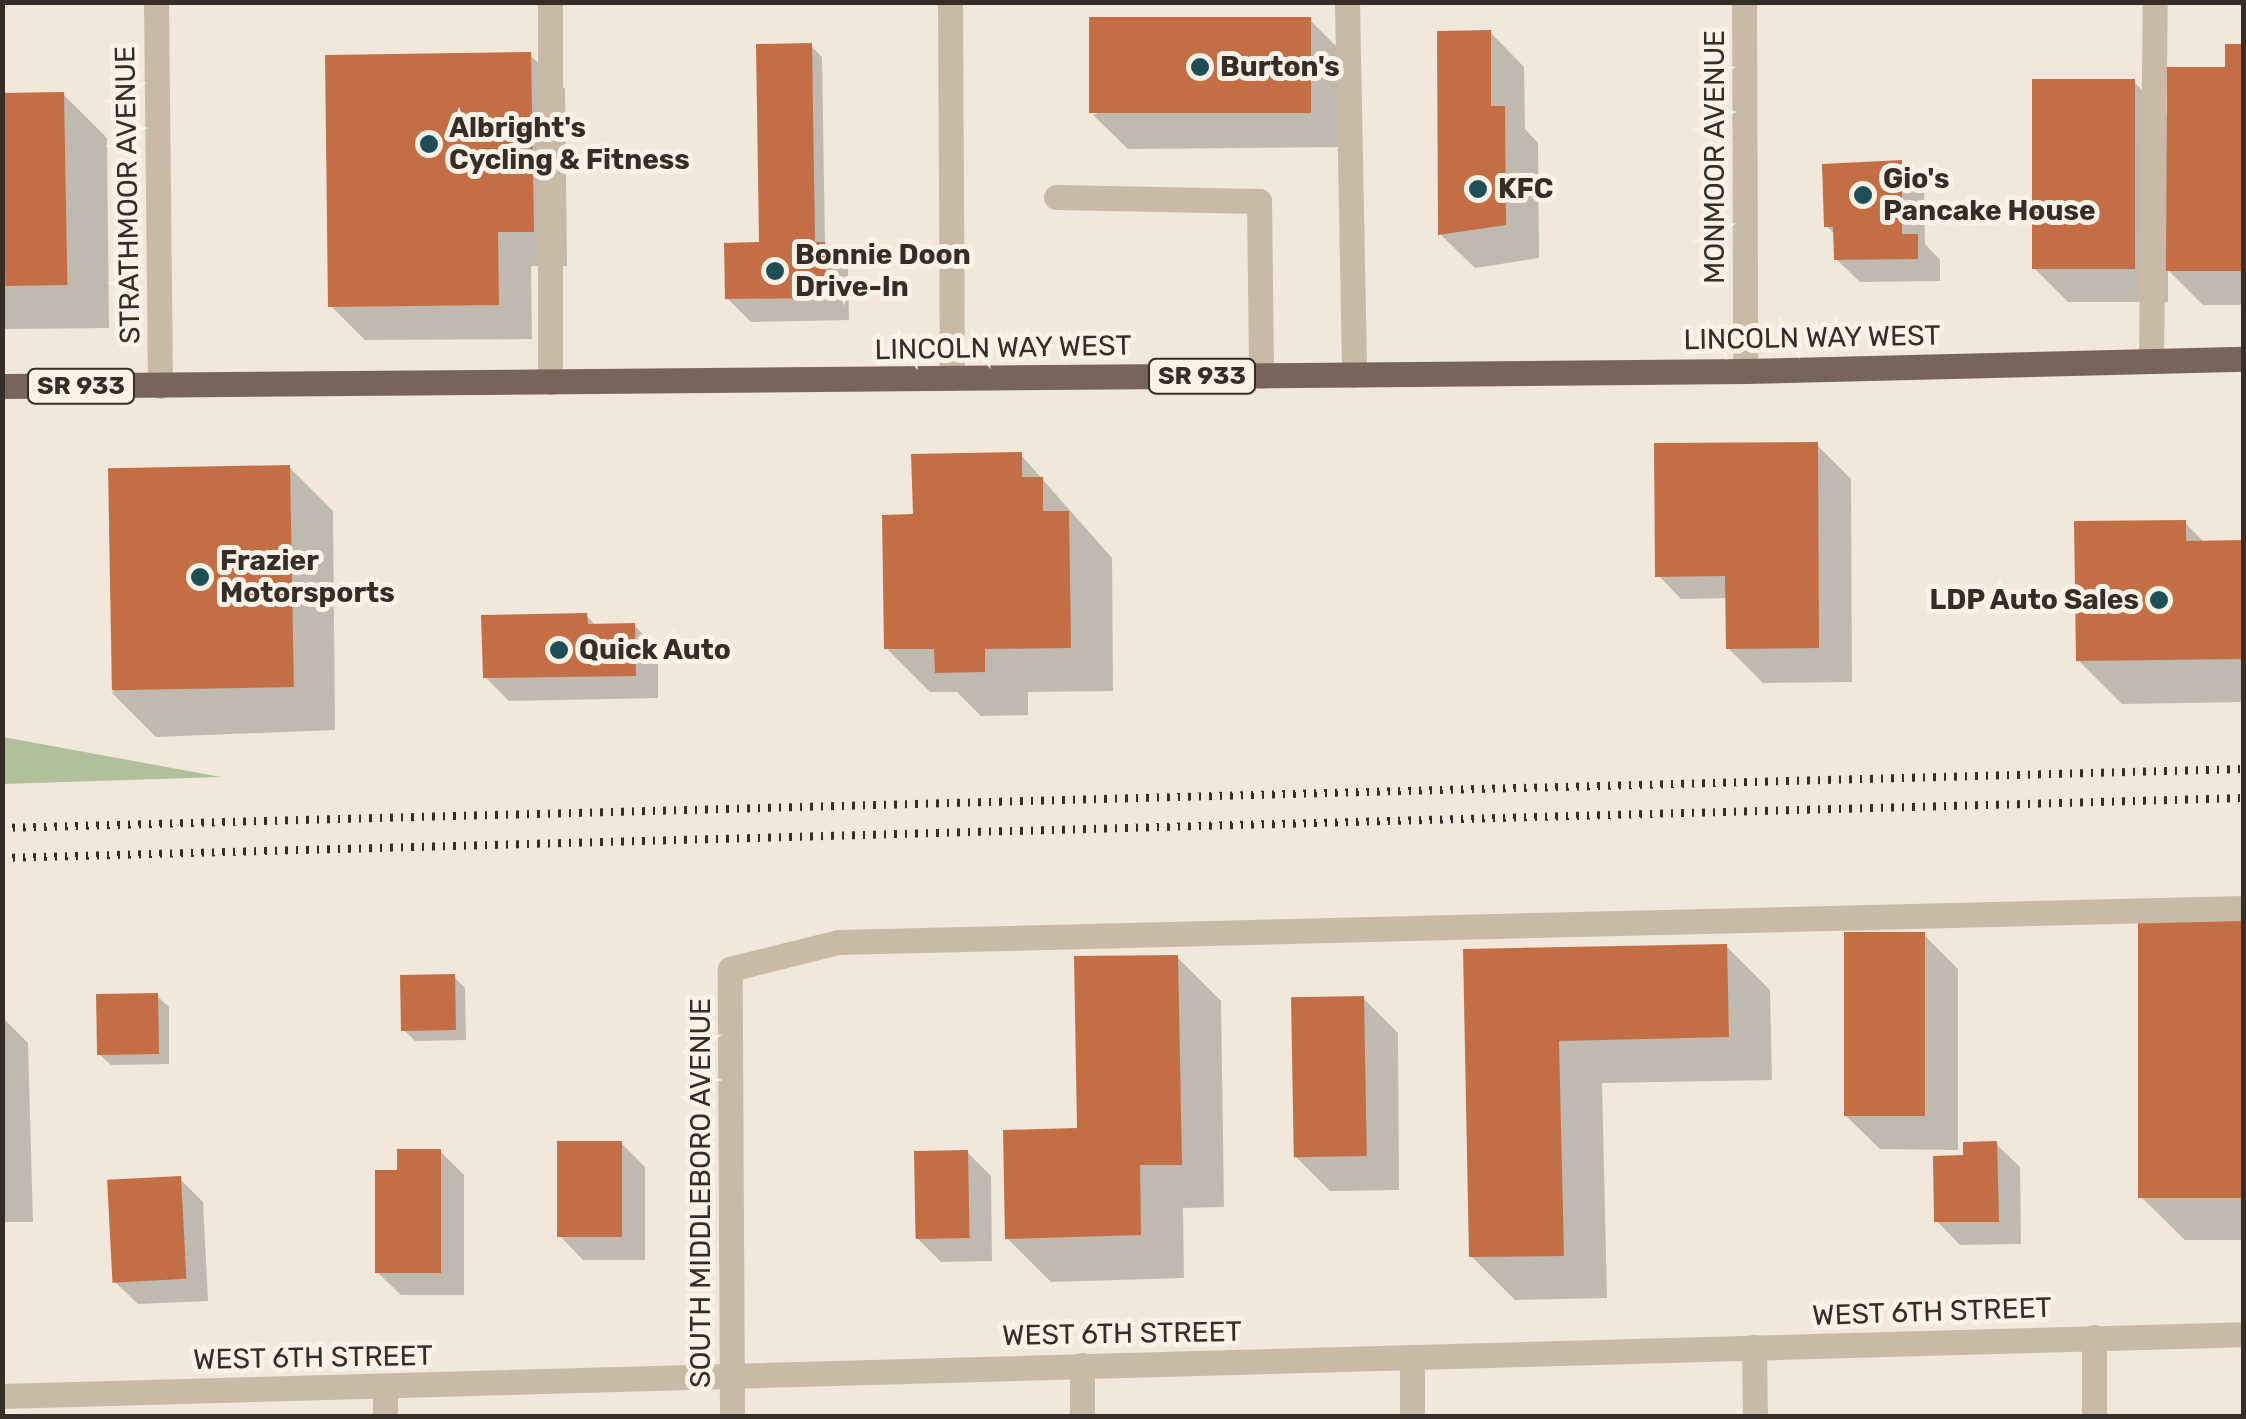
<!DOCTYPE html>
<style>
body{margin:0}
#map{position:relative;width:2246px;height:1419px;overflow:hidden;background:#f1e8db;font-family:Rubik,sans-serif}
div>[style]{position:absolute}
.green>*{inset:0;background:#b1c09b}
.shadow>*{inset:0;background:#0003}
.building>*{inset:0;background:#c46e46;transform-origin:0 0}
.minor>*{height:25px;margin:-12.5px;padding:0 12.5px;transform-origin:12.5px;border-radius:12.5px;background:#c9b9a7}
.major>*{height:25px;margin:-12.5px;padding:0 12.5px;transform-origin:12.5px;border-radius:12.5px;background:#776559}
.rail>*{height:8px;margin-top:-4px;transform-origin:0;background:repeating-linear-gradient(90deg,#362d27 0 2.5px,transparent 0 10.5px)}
.dots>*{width:28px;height:28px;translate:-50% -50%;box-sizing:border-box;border:5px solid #f9f2e7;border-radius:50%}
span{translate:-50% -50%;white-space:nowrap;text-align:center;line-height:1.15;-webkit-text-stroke:10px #f9f2e7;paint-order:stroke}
.shield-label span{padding:2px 8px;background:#f9f2e7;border:2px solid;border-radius:8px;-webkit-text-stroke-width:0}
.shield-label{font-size:25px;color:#362d27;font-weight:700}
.poi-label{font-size:28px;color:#362d27;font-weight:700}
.left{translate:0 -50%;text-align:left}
.right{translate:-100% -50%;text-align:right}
.street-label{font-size:28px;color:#362d27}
.frame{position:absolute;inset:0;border:5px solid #362d27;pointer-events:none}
</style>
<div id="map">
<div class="green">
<i style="clip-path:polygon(3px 737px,221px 777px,3px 784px)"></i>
</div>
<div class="shadow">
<i style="clip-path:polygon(1310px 20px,1344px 54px,1345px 147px,1128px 149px,1093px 115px)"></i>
<i style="clip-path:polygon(1490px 32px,1524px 67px,1525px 129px,1538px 143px,1539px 258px,1475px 268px,1440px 234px)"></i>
<i style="clip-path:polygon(811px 46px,822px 57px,825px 245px,848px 268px,849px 320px,751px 322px,727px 298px,766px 245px)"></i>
<i style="clip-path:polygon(2244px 46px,2244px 305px,2203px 305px,2168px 270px,2168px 302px,2068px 302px,2034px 268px,2134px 82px,2169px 117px,2228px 70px)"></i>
<i style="clip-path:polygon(530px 55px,565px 89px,567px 266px,531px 266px,532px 339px,365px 340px,331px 306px)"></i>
<i style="clip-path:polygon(63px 94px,107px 138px,109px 328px,2px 329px,2px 95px)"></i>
<i style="clip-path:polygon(1901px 162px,1924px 186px,1925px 244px,1940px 260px,1940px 281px,1860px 282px,1836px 259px,1836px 235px,1826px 226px)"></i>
<i style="clip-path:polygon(1816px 444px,1851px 479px,1852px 682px,1763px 683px,1728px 648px,1728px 598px,1681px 599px,1658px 575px)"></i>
<i style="clip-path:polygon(1021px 455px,1112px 558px,1113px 691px,1028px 692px,1028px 715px,981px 716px,957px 692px,930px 692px,886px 648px,915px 517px)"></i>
<i style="clip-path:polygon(289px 467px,333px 511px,335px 730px,156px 737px,112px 693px)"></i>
<i style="clip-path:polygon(2185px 523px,2205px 543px,2244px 542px,2244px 702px,2122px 704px,2078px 660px)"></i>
<i style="clip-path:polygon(586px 615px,596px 626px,634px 625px,658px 649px,658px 698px,509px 701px,485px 677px)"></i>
<i style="clip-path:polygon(2244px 920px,2244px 1240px,2185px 1240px,2141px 1197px)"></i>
<i style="clip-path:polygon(1924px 935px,1958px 969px,1958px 1150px,1880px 1149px,1845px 1115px)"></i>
<i style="clip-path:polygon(1726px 946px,1770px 990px,1772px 1080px,1602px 1083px,1607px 1298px,1515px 1300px,1471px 1256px,1465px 951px)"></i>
<i style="clip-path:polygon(1177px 957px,1221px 1001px,1224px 1207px,1183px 1208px,1184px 1278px,1051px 1282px,1007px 1238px,1079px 1131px)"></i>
<i style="clip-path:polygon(454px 977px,465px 988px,466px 1040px,415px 1041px,404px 1030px)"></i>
<i style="clip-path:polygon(157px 996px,169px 1007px,169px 1064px,111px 1065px,99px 1054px)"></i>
<i style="clip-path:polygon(1363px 998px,1398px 1033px,1399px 1190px,1330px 1191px,1295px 1156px)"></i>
<i style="clip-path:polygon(2px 1017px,28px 1043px,33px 1222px,2px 1222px)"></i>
<i style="clip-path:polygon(621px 1143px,645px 1167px,645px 1260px,583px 1260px,560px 1236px)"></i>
<i style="clip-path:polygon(1996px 1144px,2020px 1167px,2021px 1244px,1960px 1245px,1937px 1221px,1965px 1158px)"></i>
<i style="clip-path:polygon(440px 1151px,464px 1175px,464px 1295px,401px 1295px,377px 1272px,400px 1172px)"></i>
<i style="clip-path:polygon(967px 1152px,991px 1176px,992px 1261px,941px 1262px,917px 1238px)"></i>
<i style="clip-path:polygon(180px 1179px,203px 1202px,208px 1301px,138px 1304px,114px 1281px)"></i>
</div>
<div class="building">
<i style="left:1311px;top:17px;width:96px;height:222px;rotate:90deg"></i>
<i style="clip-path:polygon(1491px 30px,1491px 106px,1505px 106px,1506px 225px,1438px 235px,1437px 31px)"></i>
<i style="clip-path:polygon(812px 43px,815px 242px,825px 242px,826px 298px,725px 299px,724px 243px,759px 242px,756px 44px)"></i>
<i style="clip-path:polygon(2225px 44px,2244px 44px,2244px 271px,2166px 271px,2167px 67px,2225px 67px)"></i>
<i style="clip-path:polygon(531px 52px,534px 232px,498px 232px,499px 305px,328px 307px,325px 55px)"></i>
<i style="left:2032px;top:79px;width:103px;height:190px"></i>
<i style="left:64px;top:92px;width:193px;height:62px;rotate:89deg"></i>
<i style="clip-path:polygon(1902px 160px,1902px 234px,1918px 234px,1918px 259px,1834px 260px,1833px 227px,1824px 227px,1822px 164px)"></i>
<i style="clip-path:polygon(1818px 442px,1819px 648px,1726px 649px,1725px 576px,1655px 577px,1654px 443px)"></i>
<i style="clip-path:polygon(1022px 452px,1022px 477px,1043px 477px,1043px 511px,1069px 511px,1071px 648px,985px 649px,985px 672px,935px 673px,934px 649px,884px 649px,882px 515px,913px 514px,911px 454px)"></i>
<i style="left:290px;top:465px;width:222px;height:182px;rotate:89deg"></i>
<i style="clip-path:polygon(2186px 520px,2186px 541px,2244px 540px,2244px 659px,2076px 661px,2074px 521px)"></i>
<i style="clip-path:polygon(587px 613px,588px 624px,635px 623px,636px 676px,483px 678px,481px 615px)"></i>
<i style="left:2138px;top:917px;width:106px;height:281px"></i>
<i style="left:1844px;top:932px;width:81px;height:184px"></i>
<i style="clip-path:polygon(1727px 944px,1729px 1037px,1559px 1041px,1564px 1256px,1469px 1257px,1463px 949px)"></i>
<i style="clip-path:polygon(1178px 955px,1182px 1165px,1140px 1165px,1141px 1235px,1005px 1239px,1003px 1130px,1077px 1128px,1074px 956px)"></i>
<i style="left:455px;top:974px;width:56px;height:55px;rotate:89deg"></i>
<i style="left:158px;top:993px;width:61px;height:62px;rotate:89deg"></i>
<i style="left:1364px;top:996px;width:160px;height:73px;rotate:89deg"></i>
<i style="left:557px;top:1141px;width:65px;height:96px"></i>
<i style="clip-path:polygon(1997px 1141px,1999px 1222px,1934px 1222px,1933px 1156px,1963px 1155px,1963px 1142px)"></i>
<i style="clip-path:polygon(397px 1149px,441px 1149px,441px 1273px,375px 1273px,375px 1170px,397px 1170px)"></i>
<i style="left:968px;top:1150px;width:88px;height:54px;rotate:89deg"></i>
<i style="left:181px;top:1176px;width:103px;height:74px;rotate:87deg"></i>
</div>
<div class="minor">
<i style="left:156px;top:2px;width:384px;rotate:89.4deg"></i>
<i style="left:550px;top:2px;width:380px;rotate:90deg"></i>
<i style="left:950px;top:2px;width:376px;rotate:89.7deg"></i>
<i style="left:1347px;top:2px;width:373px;rotate:88.9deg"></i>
<i style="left:1744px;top:2px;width:369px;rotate:89.8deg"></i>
<i style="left:1056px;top:197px;width:203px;rotate:1.1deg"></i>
<i style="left:1259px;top:201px;width:175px;rotate:89.3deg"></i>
<i style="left:2151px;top:360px;width:358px;rotate:-89.4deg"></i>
<i style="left:1754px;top:1347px;width:69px;rotate:89.2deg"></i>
<i style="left:1412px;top:1357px;width:59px;rotate:90deg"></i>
<i style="left:1082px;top:1365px;width:51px;rotate:90deg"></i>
<i style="left:385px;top:1387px;width:29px;rotate:90deg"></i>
<i style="left:2px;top:1396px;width:2243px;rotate:-1.58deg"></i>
<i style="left:732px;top:1416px;width:447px;rotate:-90.3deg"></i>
<i style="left:730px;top:969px;width:111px;rotate:-14deg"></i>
<i style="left:838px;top:942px;width:1406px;rotate:-1.39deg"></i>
<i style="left:2094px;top:1416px;width:79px;rotate:-90deg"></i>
</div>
<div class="major">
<i style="left:2px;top:386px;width:1743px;rotate:-0.49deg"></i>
<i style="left:1745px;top:371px;width:499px;rotate:-1.4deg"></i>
</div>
<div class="rail">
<i style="left:2px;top:828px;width:2243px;rotate:-1.51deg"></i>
<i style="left:2px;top:858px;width:2243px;rotate:-1.53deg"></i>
</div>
<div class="dots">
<i style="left:1200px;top:67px;background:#1e4f57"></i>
<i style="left:429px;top:144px;background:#1e4f57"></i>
<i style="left:1478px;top:189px;background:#1e4f57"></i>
<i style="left:1863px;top:195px;background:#1e4f57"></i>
<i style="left:775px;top:271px;background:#1e4f57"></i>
<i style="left:200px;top:577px;background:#1e4f57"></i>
<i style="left:2159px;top:600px;background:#1e4f57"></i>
<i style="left:559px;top:650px;background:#1e4f57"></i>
</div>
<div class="shield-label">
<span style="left:1202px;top:376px">SR 933</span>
<span style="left:81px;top:386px">SR 933</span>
</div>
<div class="poi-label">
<span class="left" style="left:1220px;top:67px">Burton's</span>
<span class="left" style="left:449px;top:144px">Albright's<br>Cycling &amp; Fitness</span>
<span class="left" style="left:1883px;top:195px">Gio's<br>Pancake House</span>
<span class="left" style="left:1498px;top:189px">KFC</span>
<span class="left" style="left:795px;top:271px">Bonnie Doon<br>Drive-In</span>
<span class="left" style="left:220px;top:577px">Frazier<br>Motorsports</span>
<span class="right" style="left:2139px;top:600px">LDP Auto Sales</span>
<span class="left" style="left:579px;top:650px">Quick Auto</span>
</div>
<div class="street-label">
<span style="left:1715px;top:157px;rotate:-90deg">MONMOOR AVENUE</span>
<span style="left:128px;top:195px;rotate:-91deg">STRATHMOOR AVENUE</span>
<span style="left:1812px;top:338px;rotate:-1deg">LINCOLN WAY WEST</span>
<span style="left:1003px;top:348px;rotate:-1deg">LINCOLN WAY WEST</span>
<span style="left:701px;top:1193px;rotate:-90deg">SOUTH MIDDLEBORO AVENUE</span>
<span style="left:1932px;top:1312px;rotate:-2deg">WEST 6TH STREET</span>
<span style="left:1122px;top:1334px;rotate:-1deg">WEST 6TH STREET</span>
<span style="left:313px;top:1358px;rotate:-1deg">WEST 6TH STREET</span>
</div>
<div class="frame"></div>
</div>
